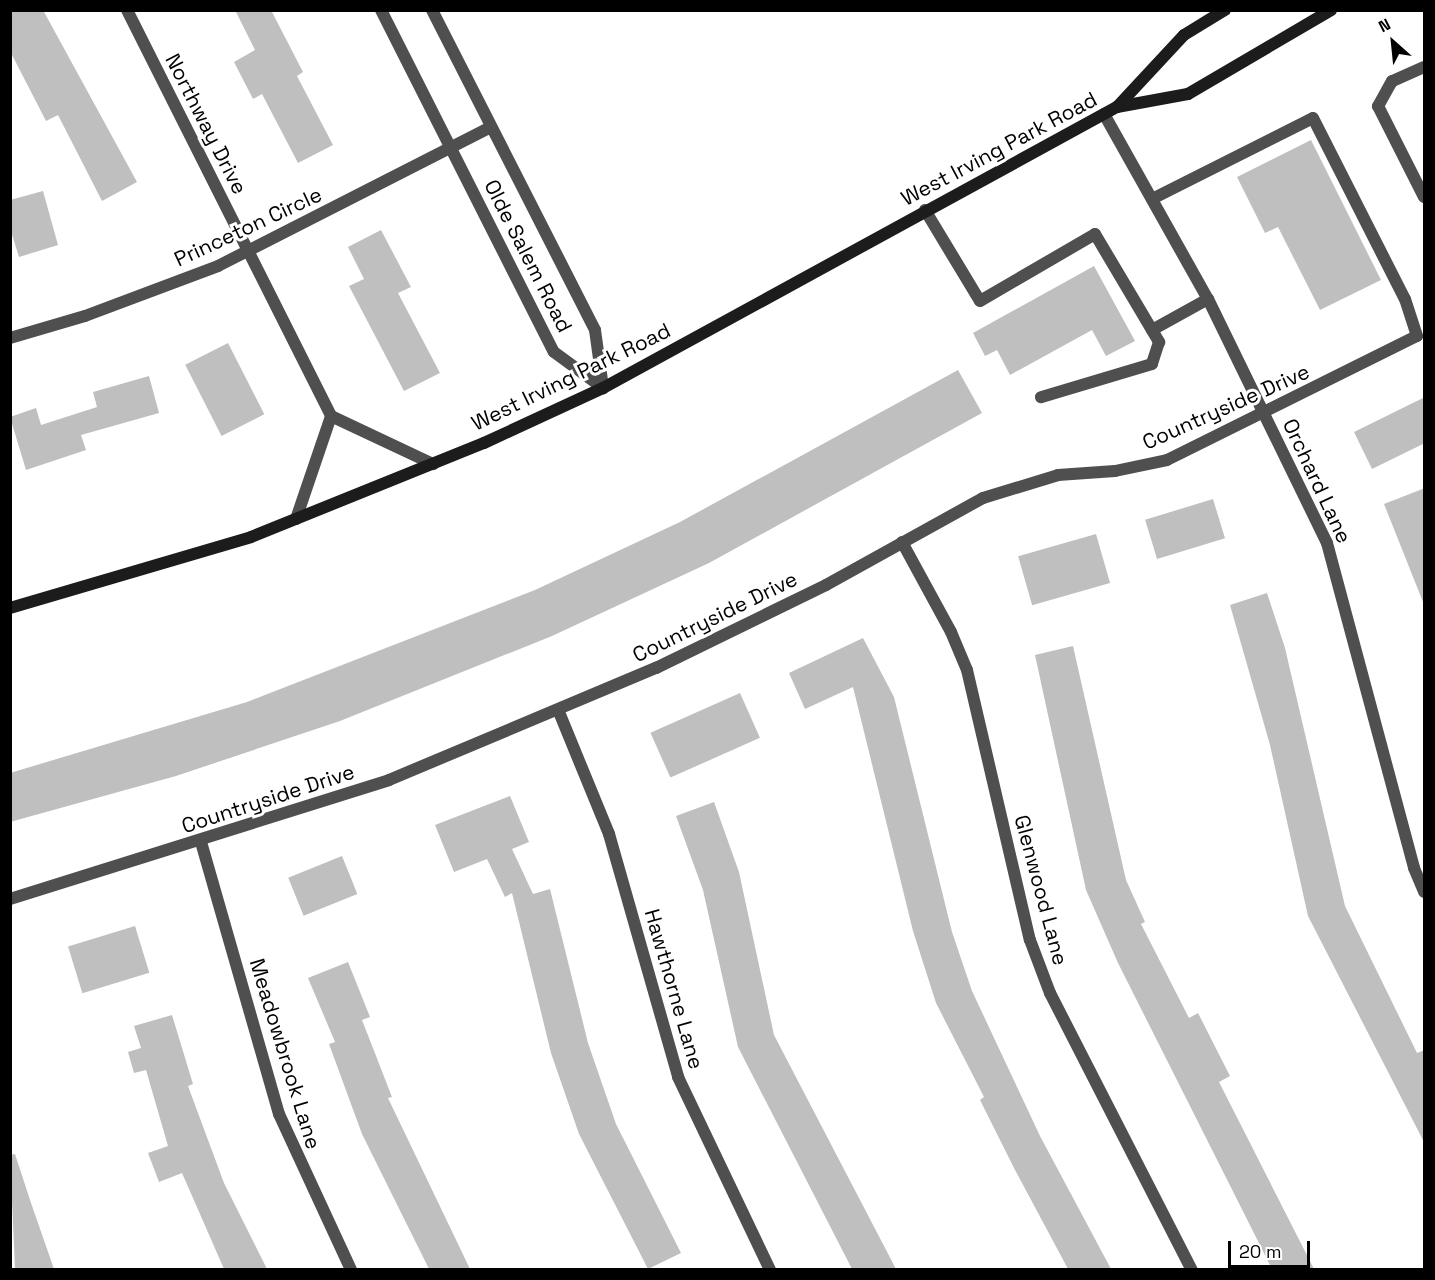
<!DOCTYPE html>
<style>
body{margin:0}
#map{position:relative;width:1435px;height:1280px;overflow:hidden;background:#fff;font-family:"Space Grotesk",sans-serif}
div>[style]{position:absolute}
.building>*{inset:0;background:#bfbfbf;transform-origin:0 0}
.service>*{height:12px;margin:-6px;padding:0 6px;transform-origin:6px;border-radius:6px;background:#4f4f4f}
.minor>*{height:12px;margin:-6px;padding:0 6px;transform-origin:6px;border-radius:6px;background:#4f4f4f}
.secondary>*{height:12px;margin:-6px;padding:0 6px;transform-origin:6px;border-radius:6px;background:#1c1c1c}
span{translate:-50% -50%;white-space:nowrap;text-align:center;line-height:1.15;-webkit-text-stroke:6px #fff;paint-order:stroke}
.street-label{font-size:21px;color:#000}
.frame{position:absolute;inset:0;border:12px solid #000;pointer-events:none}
.north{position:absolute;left:1363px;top:12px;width:60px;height:60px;-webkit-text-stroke:4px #fff;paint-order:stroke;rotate:333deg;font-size:16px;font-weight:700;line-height:24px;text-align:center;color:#000}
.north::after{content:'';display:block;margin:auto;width:21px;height:27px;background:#000;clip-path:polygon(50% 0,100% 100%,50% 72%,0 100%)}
.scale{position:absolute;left:1228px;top:1241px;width:82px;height:27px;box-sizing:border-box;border:3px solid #000;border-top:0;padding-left:8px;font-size:18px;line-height:21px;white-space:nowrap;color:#000;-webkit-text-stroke:4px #fff;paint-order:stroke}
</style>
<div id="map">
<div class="building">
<i style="clip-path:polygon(10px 10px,43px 10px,137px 182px,102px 201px,58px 115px,46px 121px,10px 51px)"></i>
<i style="clip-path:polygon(235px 10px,271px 10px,303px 72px,297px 76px,333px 145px,298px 163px,262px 94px,253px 99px,234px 62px,255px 50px)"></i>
<i style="clip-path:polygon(1311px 140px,1381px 280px,1320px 310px,1278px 227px,1265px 233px,1237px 177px)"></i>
<i style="clip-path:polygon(43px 191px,58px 245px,19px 257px,10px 228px,10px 200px)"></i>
<i style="clip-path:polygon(381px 230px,411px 287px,398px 293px,440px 373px,404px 391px,349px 286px,364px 279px,348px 247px)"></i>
<i style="clip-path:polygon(1094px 266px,1135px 341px,1106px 356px,1092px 330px,1010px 375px,997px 350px,985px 356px,973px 333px)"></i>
<i style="left:228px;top:343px;width:80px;height:48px;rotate:63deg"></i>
<i style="clip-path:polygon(958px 370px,982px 413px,709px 563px,552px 636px,340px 721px,176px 776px,10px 822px,10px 773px,247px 702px,535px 590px,680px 522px)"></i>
<i style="clip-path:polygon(149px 376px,159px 413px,81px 435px,86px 450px,26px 470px,10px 417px,36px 408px,41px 425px,97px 407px,93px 392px)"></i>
<i style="clip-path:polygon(1425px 397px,1425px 443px,1372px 469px,1354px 432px)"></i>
<i style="clip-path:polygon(1425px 488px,1425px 602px,1423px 602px,1384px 504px)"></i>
<i style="left:1213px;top:499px;width:41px;height:71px;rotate:73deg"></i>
<i style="left:1096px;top:534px;width:51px;height:81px;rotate:74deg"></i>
<i style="clip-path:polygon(1267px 593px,1285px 648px,1345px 906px,1417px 1053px,1425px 1050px,1425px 1144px,1308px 916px,1270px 745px,1230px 605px)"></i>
<i style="clip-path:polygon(863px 638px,894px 697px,952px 932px,972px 991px,1040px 1136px,1111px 1269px,1068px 1269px,1015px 1170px,980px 1100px,984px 1097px,936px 1003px,913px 931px,853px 687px,805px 709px,789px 673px)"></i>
<i style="clip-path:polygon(1073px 646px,1126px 880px,1145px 922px,1141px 924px,1189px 1018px,1198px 1013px,1230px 1076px,1219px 1082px,1314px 1269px,1272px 1269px,1118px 963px,1086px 890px,1035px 655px)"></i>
<i style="left:740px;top:693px;width:49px;height:98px;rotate:66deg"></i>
<i style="clip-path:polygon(510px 796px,529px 842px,512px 849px,533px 894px,550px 889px,588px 1043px,616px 1124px,681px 1253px,648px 1269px,579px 1134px,551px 1053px,512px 893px,505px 897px,487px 859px,454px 872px,435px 825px)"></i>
<i style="clip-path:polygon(714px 802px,739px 872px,774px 1035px,896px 1269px,852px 1269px,738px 1047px,703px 890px,676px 816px)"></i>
<i style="left:342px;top:856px;width:41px;height:58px;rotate:68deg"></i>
<i style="left:135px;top:926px;width:49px;height:70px;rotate:73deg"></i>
<i style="clip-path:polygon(348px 962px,370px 1017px,362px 1020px,392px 1097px,388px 1098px,470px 1269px,429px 1269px,362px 1134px,329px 1044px,335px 1042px,308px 978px)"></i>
<i style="clip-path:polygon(172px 1015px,193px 1084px,188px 1086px,224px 1183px,267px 1269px,224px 1269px,182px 1173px,159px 1182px,148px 1153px,168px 1146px,146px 1070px,134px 1073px,128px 1052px,141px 1048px,134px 1026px)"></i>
<i style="clip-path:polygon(15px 1154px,30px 1200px,54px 1269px,15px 1269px,10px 1155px)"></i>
</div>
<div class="service">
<i style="left:1152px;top:199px;width:180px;rotate:-26.7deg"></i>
<i style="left:1313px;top:118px;width:203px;rotate:63.1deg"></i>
<i style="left:1405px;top:299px;width:39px;rotate:72deg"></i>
<i style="left:925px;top:210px;width:106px;rotate:58.9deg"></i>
<i style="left:980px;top:301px;width:133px;rotate:-30.2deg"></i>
<i style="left:1095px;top:234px;width:126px;rotate:59.3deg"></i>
<i style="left:1159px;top:342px;width:23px;rotate:108deg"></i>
<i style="left:1152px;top:364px;width:116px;rotate:163.4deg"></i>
<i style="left:1152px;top:330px;width:64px;rotate:-29deg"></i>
</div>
<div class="minor">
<i style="left:127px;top:10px;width:454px;rotate:63.3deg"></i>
<i style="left:331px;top:416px;width:113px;rotate:25.2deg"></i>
<i style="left:381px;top:10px;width:383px;rotate:63.2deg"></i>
<i style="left:554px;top:352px;width:61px;rotate:36.3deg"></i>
<i style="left:432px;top:10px;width:359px;rotate:63deg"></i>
<i style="left:595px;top:330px;width:59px;rotate:82.1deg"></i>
<i style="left:1424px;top:67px;width:35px;rotate:156deg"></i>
<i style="left:1392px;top:81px;width:29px;rotate:119deg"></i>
<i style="left:1378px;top:106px;width:102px;rotate:63.2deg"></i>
<i style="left:1104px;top:114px;width:212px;rotate:60.7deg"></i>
<i style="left:1208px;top:299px;width:271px;rotate:64deg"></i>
<i style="left:1327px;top:543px;width:336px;rotate:75deg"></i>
<i style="left:1414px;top:868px;width:26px;rotate:67deg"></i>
<i style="left:10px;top:338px;width:78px;rotate:-16.3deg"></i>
<i style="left:85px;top:316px;width:142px;rotate:-20.6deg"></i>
<i style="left:218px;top:266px;width:306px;rotate:-27deg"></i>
<i style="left:296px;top:519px;width:109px;rotate:-71.2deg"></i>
<i style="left:902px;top:542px;width:102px;rotate:61.4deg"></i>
<i style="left:951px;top:632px;width:41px;rotate:67.2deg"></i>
<i style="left:967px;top:670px;width:277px;rotate:76.9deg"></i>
<i style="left:1030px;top:940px;width:57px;rotate:69.3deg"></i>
<i style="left:1050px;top:993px;width:311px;rotate:62.9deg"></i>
<i style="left:559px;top:712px;width:132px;rotate:67.7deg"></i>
<i style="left:609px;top:834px;width:253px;rotate:74.1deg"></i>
<i style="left:678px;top:1077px;width:214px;rotate:64.5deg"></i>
<i style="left:201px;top:842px;width:283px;rotate:74deg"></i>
<i style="left:279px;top:1114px;width:172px;rotate:65.2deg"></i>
<i style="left:10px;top:899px;width:397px;rotate:-17.4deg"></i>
<i style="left:389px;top:780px;width:290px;rotate:-22.8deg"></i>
<i style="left:656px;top:668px;width:189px;rotate:-26deg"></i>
<i style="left:826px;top:585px;width:179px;rotate:-29deg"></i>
<i style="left:983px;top:498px;width:78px;rotate:-17deg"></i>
<i style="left:1058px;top:475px;width:57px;rotate:-4deg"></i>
<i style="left:1115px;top:471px;width:53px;rotate:-11.9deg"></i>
<i style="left:1167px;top:460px;width:279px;rotate:-26.4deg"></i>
</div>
<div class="secondary">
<i style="left:1117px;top:107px;width:72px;rotate:-10.4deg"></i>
<i style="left:1188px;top:94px;width:166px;rotate:-30.4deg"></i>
<i style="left:10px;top:608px;width:251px;rotate:-16.4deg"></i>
<i style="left:251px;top:537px;width:251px;rotate:-22deg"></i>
<i style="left:484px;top:443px;width:131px;rotate:-24.8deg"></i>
<i style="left:603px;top:388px;width:586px;rotate:-28.67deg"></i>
<i style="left:1117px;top:107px;width:98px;rotate:-47.1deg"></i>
<i style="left:1184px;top:35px;width:48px;rotate:-31.4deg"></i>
</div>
<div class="street-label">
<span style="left:206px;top:124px;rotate:63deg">Northway Drive</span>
<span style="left:999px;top:149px;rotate:-28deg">West Irving Park Road</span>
<span style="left:248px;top:227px;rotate:-25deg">Princeton Circle</span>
<span style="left:528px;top:256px;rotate:63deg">Olde Salem Road</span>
<span style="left:571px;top:377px;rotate:-26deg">West Irving Park Road</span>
<span style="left:1226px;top:407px;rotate:-24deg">Countryside Drive</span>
<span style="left:1317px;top:481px;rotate:65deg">Orchard Lane</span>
<span style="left:715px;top:617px;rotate:-26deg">Countryside Drive</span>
<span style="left:268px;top:799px;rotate:-18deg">Countryside Drive</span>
<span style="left:1041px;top:890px;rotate:75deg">Glenwood Lane</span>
<span style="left:674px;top:989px;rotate:74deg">Hawthorne Lane</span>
<span style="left:285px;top:1054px;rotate:73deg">Meadowbrook Lane</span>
</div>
<div class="frame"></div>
<div class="north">N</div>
<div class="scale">20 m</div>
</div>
